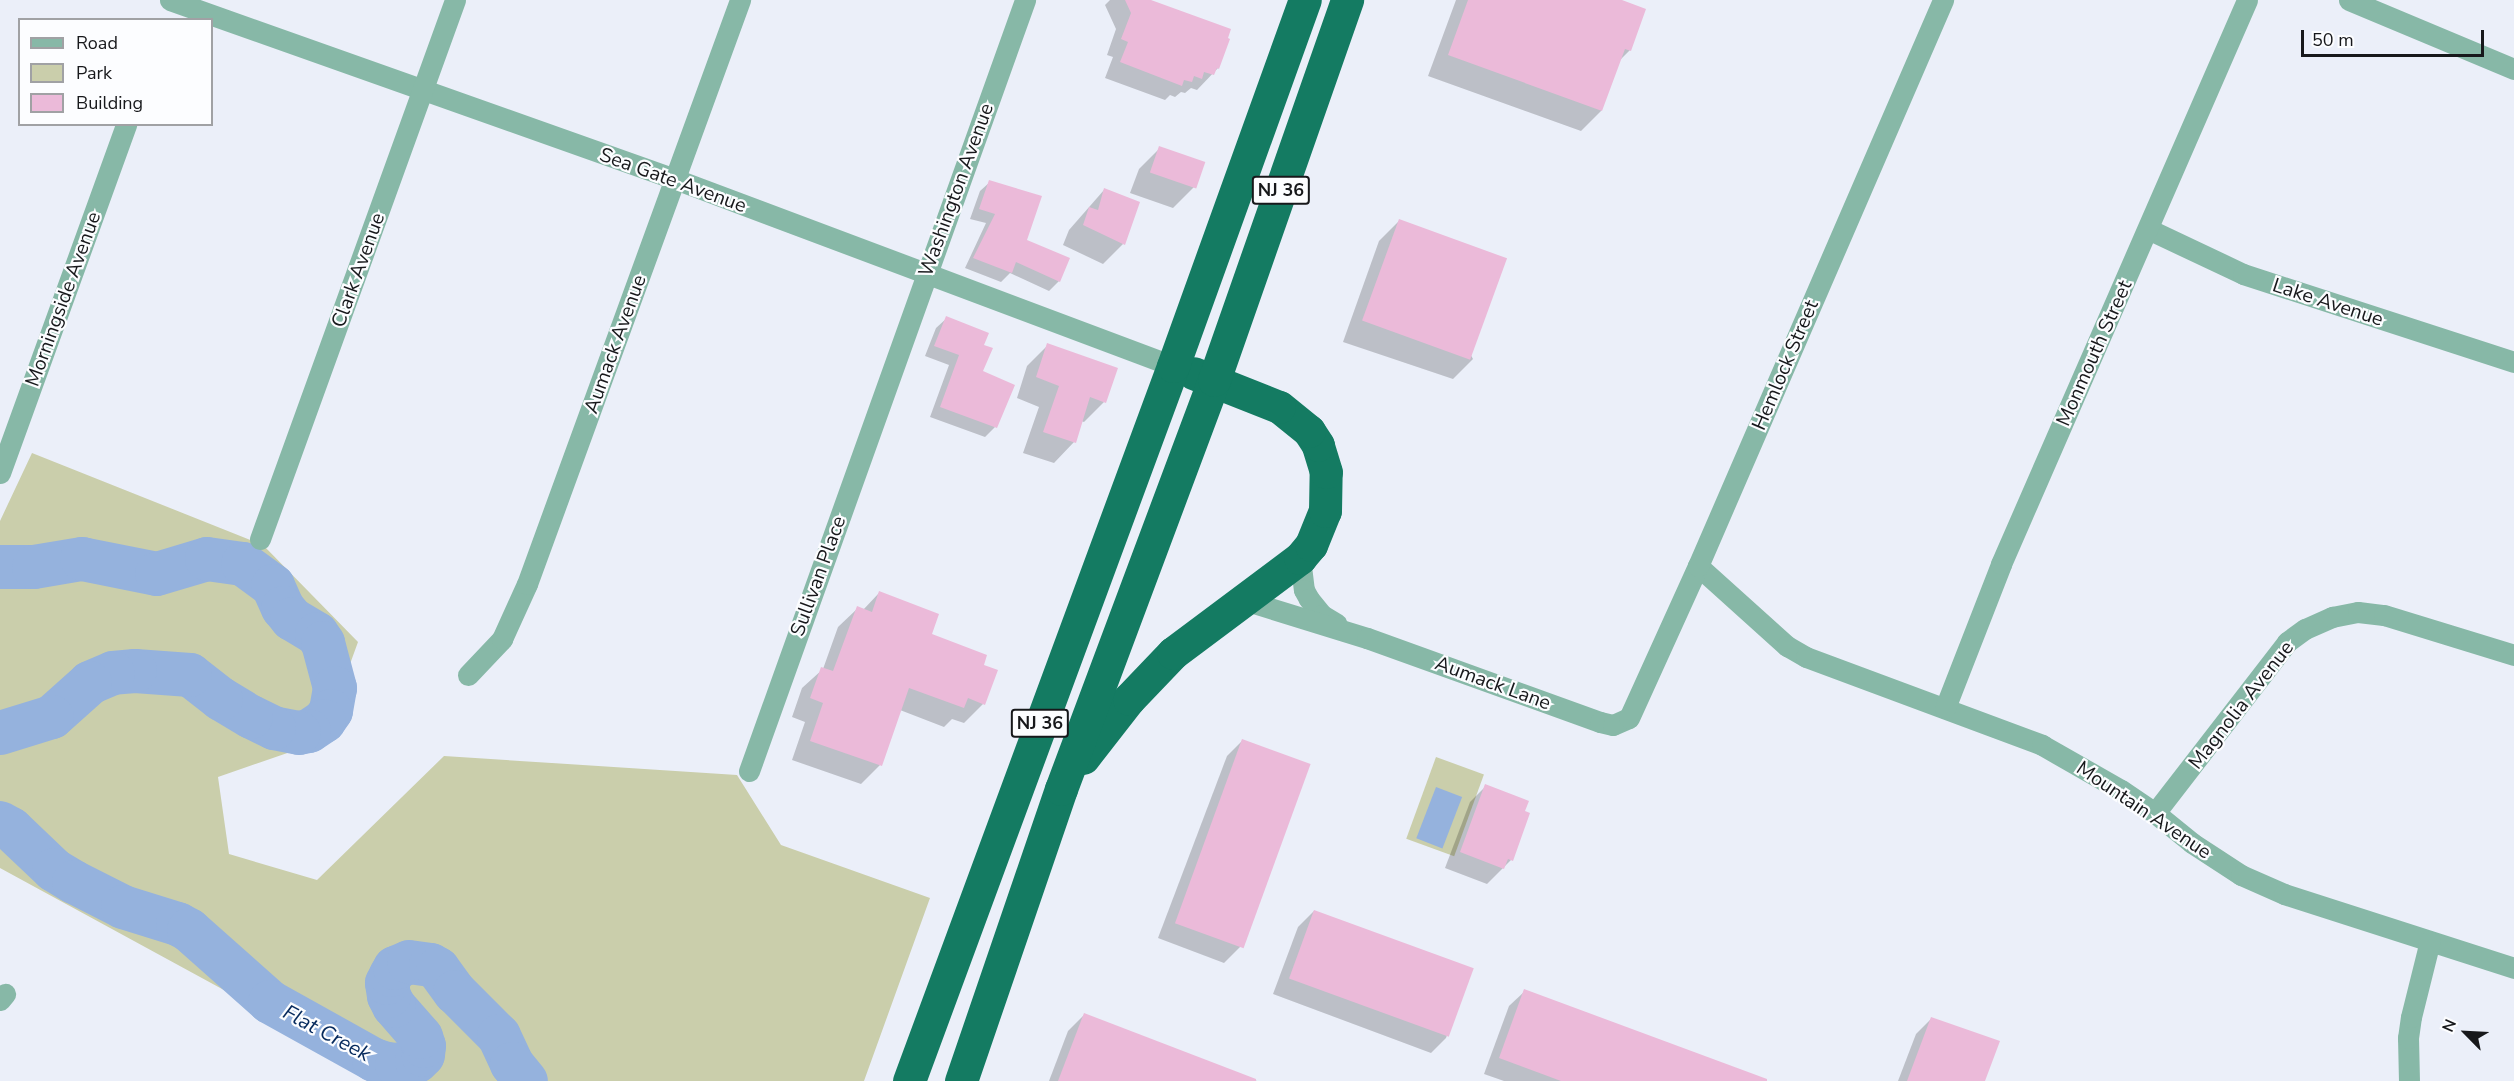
<!DOCTYPE html>
<style>
body{margin:0}
#map{position:relative;width:2514px;height:1081px;overflow:hidden;background:#ebeff9;font-family:"Nunito Sans",sans-serif}
div>[style]{position:absolute}
.green>*{inset:0;background:#caceab;transform-origin:0 0}
.water>*{inset:0;background:#95b2dd;transform-origin:0 0}
.shadow>*{inset:0;background:#0003}
.river>*{height:44px;margin:-22px;padding:0 22px;transform-origin:22px;border-radius:22px;background:#95b2dd}
.building>*{inset:0;background:#ebbad9;transform-origin:0 0}
.minor>*{height:21px;margin:-10.5px;padding:0 10.5px;transform-origin:10.5px;border-radius:10.5px;background:#87b8a7}
.trunk>*{height:33px;margin:-16.5px;padding:0 16.5px;transform-origin:16.5px;border-radius:16.5px;background:#147b62}
span{translate:-50% -50%;white-space:nowrap;text-align:center;line-height:1.15;-webkit-text-stroke:4.5px #fcfdff;paint-order:stroke}
.shield-label span{padding:2px 4px;background:#fcfdff;border:2px solid;border-radius:4px;-webkit-text-stroke-width:0}
.shield-label{font-size:18px;color:#17181b;font-weight:700}
.street-label{font-size:20px;color:#17181b}
.water-label{font-size:21px;color:#05295c;font-style:italic}
.legend{position:absolute;left:18px;top:18px;width:195px;height:108px;box-sizing:border-box;background:#fcfdff;border:2px solid #a0a1a4;margin:0;padding:8px 10px;list-style:none;font-size:18px;color:#17181b}
.legend li{display:flex;align-items:center;gap:12px;height:30px}
.legend b{width:30px;border:2px solid #a0a1a4}
.north{position:absolute;left:2436px;top:1003px;width:60px;height:60px;-webkit-text-stroke:4px #fcfdff;paint-order:stroke;rotate:294deg;font-size:16px;font-weight:700;line-height:24px;text-align:center;color:#17181b}
.north::after{content:'';display:block;margin:auto;width:21px;height:27px;background:#17181b;clip-path:polygon(50% 0,100% 100%,50% 72%,0 100%)}
.scale{position:absolute;left:2301px;top:30px;width:183px;height:27px;box-sizing:border-box;border:3px solid #17181b;border-top:0;padding-left:8px;font-size:18px;line-height:21px;white-space:nowrap;color:#17181b;-webkit-text-stroke:4px #fcfdff;paint-order:stroke}
</style>
<div id="map">
<div class="green">
<i style="clip-path:polygon(32px 453px,263px 545px,358px 642px,322px 741px,218px 777px,229px 854px,317px 880px,444px 756px,737px 775px,781px 845px,930px 898px,864px 1081px,391px 1081px,0 868px,0 521px)"></i>
<i style="left:1436px;top:757px;width:51px;height:87px;rotate:20deg"></i>
</div>
<div class="water">
<i style="left:1436px;top:787px;width:28px;height:55px;rotate:21deg"></i>
</div>
<div class="shadow">
<i style="clip-path:polygon(1110px 0,1147px 0,1218px 68px,1197px 90px,1191px 88px,1185px 93px,1181px 92px,1175px 97px,1170px 95px,1165px 100px,1105px 78px,1113px 57px,1107px 55px,1116px 29px,1105px 5px)"></i>
<i style="clip-path:polygon(1456px 0,1618px 0,1630px 50px,1619px 61px,1601px 111px,1581px 131px,1428px 76px)"></i>
<i style="clip-path:polygon(1160px 148px,1194px 187px,1173px 208px,1130px 193px,1139px 169px)"></i>
<i style="clip-path:polygon(990px 182px,1025px 241px,1059px 281px,1049px 291px,1010px 273px,1001px 282px,965px 268px,986px 223px,970px 219px,980px 191px)"></i>
<i style="clip-path:polygon(1104px 190px,1123px 244px,1103px 264px,1063px 245px,1069px 230px)"></i>
<i style="clip-path:polygon(1399px 221px,1473px 359px,1453px 379px,1343px 342px,1379px 241px)"></i>
<i style="clip-path:polygon(947px 318px,982px 345px,981px 372px,995px 427px,985px 437px,930px 417px,949px 365px,925px 356px,936px 328px)"></i>
<i style="clip-path:polygon(1048px 345px,1104px 402px,1084px 422px,1081px 421px,1074px 442px,1054px 463px,1023px 453px,1039px 407px,1017px 398px,1027px 366px)"></i>
<i style="clip-path:polygon(879px 593px,930px 635px,982px 666px,983px 704px,964px 723px,952px 719px,944px 727px,900px 710px,880px 765px,861px 784px,792px 760px,805px 722px,792px 717px,802px 688px,823px 669px,838px 627px,858px 608px,863px 610px)"></i>
<i style="clip-path:polygon(1243px 740px,1240px 947px,1224px 963px,1158px 938px,1227px 756px)"></i>
<i style="clip-path:polygon(1486px 786px,1511px 860px,1487px 884px,1445px 868px,1470px 802px)"></i>
<i style="clip-path:polygon(1314px 911px,1472px 970px,1446px 1038px,1431px 1053px,1273px 994px,1298px 927px)"></i>
<i style="clip-path:polygon(1525px 991px,1749px 1081px,1504px 1081px,1484px 1074px,1509px 1006px)"></i>
<i style="clip-path:polygon(1084px 1015px,1257px 1081px,1049px 1081px,1068px 1031px)"></i>
<i style="clip-path:polygon(1931px 1019px,1984px 1081px,1898px 1081px,1916px 1034px)"></i>
</div>
<div class="river">
<i style="left:0;top:567px;width:34px"></i>
<i style="left:34px;top:567px;width:49px;rotate:-9.5deg"></i>
<i style="left:82px;top:559px;width:76px;rotate:11.3deg"></i>
<i style="left:157px;top:574px;width:52px;rotate:-16.7deg"></i>
<i style="left:207px;top:559px;width:36px;rotate:8deg"></i>
<i style="left:243px;top:564px;width:37px;rotate:36deg"></i>
<i style="left:273px;top:586px;width:24px;rotate:66deg"></i>
<i style="left:283px;top:608px;width:14px;rotate:51deg"></i>
<i style="left:292px;top:619px;width:29px;rotate:31deg"></i>
<i style="left:317px;top:634px;width:11px;rotate:56deg"></i>
<i style="left:323px;top:643px;width:47px;rotate:75.1deg"></i>
<i style="left:335px;top:688px;width:23px;rotate:100deg"></i>
<i style="left:331px;top:711px;width:12px;rotate:125deg"></i>
<i style="left:324px;top:721px;width:18px;rotate:146deg"></i>
<i style="left:309px;top:731px;width:10px;rotate:169deg"></i>
<i style="left:299px;top:733px;width:25px;rotate:-169deg"></i>
<i style="left:274px;top:728px;width:25px;rotate:-154deg"></i>
<i style="left:251px;top:717px;width:35px;rotate:-149deg"></i>
<i style="left:221px;top:699px;width:39px;rotate:-142deg"></i>
<i style="left:190px;top:675px;width:55px;rotate:-175.8deg"></i>
<i style="left:135px;top:671px;width:22px;rotate:175deg"></i>
<i style="left:113px;top:673px;width:25px;rotate:157deg"></i>
<i style="left:90px;top:683px;width:51px;rotate:138.2deg"></i>
<i style="left:52px;top:717px;width:54px;rotate:162.9deg"></i>
<i style="left:0;top:823px;width:13px;rotate:29deg"></i>
<i style="left:11px;top:829px;width:59px;rotate:43.6deg"></i>
<i style="left:54px;top:870px;width:23px;rotate:31deg"></i>
<i style="left:74px;top:882px;width:55px;rotate:27deg"></i>
<i style="left:123px;top:907px;width:58px;rotate:17.2deg"></i>
<i style="left:178px;top:924px;width:13px;rotate:29deg"></i>
<i style="left:189px;top:930px;width:108px;rotate:41.6deg"></i>
<i style="left:270px;top:1002px;width:119px;rotate:29.1deg"></i>
<i style="left:374px;top:1060px;width:13px;rotate:18deg"></i>
<i style="left:386px;top:1064px;width:11px;rotate:5deg"></i>
<i style="left:397px;top:1065px;width:20px;rotate:-11deg"></i>
<i style="left:417px;top:1061px;width:8px;rotate:-45deg"></i>
<i style="left:423px;top:1055px;width:9px;rotate:-84deg"></i>
<i style="left:424px;top:1046px;width:9px;rotate:-108deg"></i>
<i style="left:421px;top:1037px;width:41px;rotate:-131.1deg"></i>
<i style="left:394px;top:1006px;width:11px;rotate:-117deg"></i>
<i style="left:389px;top:996px;width:13px;rotate:-99deg"></i>
<i style="left:387px;top:983px;width:9px;rotate:-63deg"></i>
<i style="left:391px;top:975px;width:8px;rotate:-60deg"></i>
<i style="left:395px;top:968px;width:15px;rotate:-23deg"></i>
<i style="left:409px;top:962px;width:22px;rotate:8deg"></i>
<i style="left:431px;top:965px;width:8px;rotate:30deg"></i>
<i style="left:438px;top:969px;width:29px;rotate:54deg"></i>
<i style="left:455px;top:992px;width:62px;rotate:45deg"></i>
<i style="left:499px;top:1036px;width:31px;rotate:65deg"></i>
<i style="left:512px;top:1064px;width:22px;rotate:51deg"></i>
</div>
<div class="building">
<i style="clip-path:polygon(1125px 0,1151px 0,1231px 29px,1228px 38px,1230px 39px,1219px 69px,1217px 68px,1214px 75px,1204px 72px,1202px 79px,1194px 76px,1192px 82px,1184px 80px,1182px 86px,1120px 62px,1128px 42px,1121px 39px,1131px 13px)"></i>
<i style="clip-path:polygon(1468px 0,1622px 0,1646px 9px,1631px 51px,1625px 49px,1602px 111px,1448px 55px)"></i>
<i style="left:1159px;top:146px;width:49px;height:28px;rotate:19deg"></i>
<i style="clip-path:polygon(989px 180px,1042px 196px,1027px 240px,1070px 258px,1060px 282px,1016px 262px,1012px 273px,973px 258px,995px 214px,979px 209px)"></i>
<i style="clip-path:polygon(1104px 188px,1140px 202px,1125px 245px,1083px 225px,1089px 207px,1098px 210px)"></i>
<i style="left:1399px;top:219px;width:115px;height:108px;rotate:20deg"></i>
<i style="clip-path:polygon(946px 316px,989px 333px,984px 345px,993px 348px,983px 371px,1015px 385px,997px 428px,940px 407px,959px 355px,934px 346px)"></i>
<i style="clip-path:polygon(1047px 343px,1118px 368px,1106px 403px,1090px 397px,1076px 443px,1043px 432px,1059px 386px,1036px 377px)"></i>
<i style="clip-path:polygon(879px 591px,939px 614px,932px 634px,987px 655px,984px 665px,998px 670px,985px 705px,968px 698px,964px 708px,909px 688px,882px 766px,810px 741px,823px 703px,810px 698px,821px 667px,833px 671px,857px 606px,872px 612px)"></i>
<i style="left:1242px;top:739px;width:73px;height:196px;rotate:20deg"></i>
<i style="clip-path:polygon(1485px 784px,1529px 801px,1525px 811px,1530px 813px,1513px 861px,1508px 859px,1504px 869px,1460px 852px)"></i>
<i style="left:1314px;top:910px;width:170px;height:73px;rotate:20deg"></i>
<i style="clip-path:polygon(1524px 989px,1767px 1079px,1767px 1081px,1561px 1081px,1499px 1058px)"></i>
<i style="clip-path:polygon(1084px 1013px,1256px 1079px,1256px 1081px,1058px 1081px)"></i>
<i style="clip-path:polygon(1931px 1017px,2000px 1041px,1985px 1081px,1907px 1081px)"></i>
</div>
<div class="minor">
<i style="left:170px;top:0;width:536px;rotate:19.52deg"></i>
<i style="left:675px;top:179px;width:532px;rotate:20.58deg"></i>
<i style="left:2349px;top:0;width:179px;rotate:22.7deg"></i>
<i style="left:2148px;top:229px;width:105px;rotate:25.3deg"></i>
<i style="left:2243px;top:274px;width:285px;rotate:18deg"></i>
<i style="left:0;top:473px;width:371px;rotate:-70.1deg"></i>
<i style="left:260px;top:539px;width:573px;rotate:-70.11deg"></i>
<i style="left:1300px;top:558px;width:32px;rotate:83deg"></i>
<i style="left:1304px;top:590px;width:10px;rotate:61deg"></i>
<i style="left:1309px;top:599px;width:21px;rotate:51deg"></i>
<i style="left:1322px;top:615px;width:17px;rotate:31deg"></i>
<i style="left:1698px;top:566px;width:120px;rotate:42deg"></i>
<i style="left:1787px;top:646px;width:22px;rotate:30deg"></i>
<i style="left:1806px;top:657px;width:252px;rotate:20.4deg"></i>
<i style="left:2042px;top:745px;width:91px;rotate:29.7deg"></i>
<i style="left:2121px;top:790px;width:41px;rotate:34.1deg"></i>
<i style="left:2155px;top:813px;width:48px;rotate:39deg"></i>
<i style="left:2192px;top:843px;width:59px;rotate:33.1deg"></i>
<i style="left:2241px;top:875px;width:47px;rotate:23.8deg"></i>
<i style="left:2284px;top:894px;width:242px;rotate:17.8deg"></i>
<i style="left:1244px;top:600px;width:129px;rotate:17.2deg"></i>
<i style="left:1367px;top:638px;width:248px;rotate:19.8deg"></i>
<i style="left:1600px;top:722px;width:13px;rotate:13deg"></i>
<i style="left:1613px;top:725px;width:17px;rotate:-24deg"></i>
<i style="left:1629px;top:718px;width:167px;rotate:-65.6deg"></i>
<i style="left:1698px;top:566px;width:617px;rotate:-66.59deg"></i>
<i style="left:468px;top:675px;width:50px;rotate:-46.6deg"></i>
<i style="left:502px;top:639px;width:60px;rotate:-65.6deg"></i>
<i style="left:527px;top:584px;width:622px;rotate:-69.96deg"></i>
<i style="left:1945px;top:708px;width:155px;rotate:-68.7deg"></i>
<i style="left:2001px;top:564px;width:615px;rotate:-66.43deg"></i>
<i style="left:749px;top:771px;width:819px;rotate:-70.3deg"></i>
<i style="left:2155px;top:813px;width:216px;rotate:-52.3deg"></i>
<i style="left:2287px;top:642px;width:22px;rotate:-36deg"></i>
<i style="left:2305px;top:629px;width:30px;rotate:-24deg"></i>
<i style="left:2332px;top:617px;width:26px;rotate:-11deg"></i>
<i style="left:2358px;top:612px;width:26px;rotate:7deg"></i>
<i style="left:2384px;top:615px;width:136px;rotate:17.1deg"></i>
<i style="left:0;top:1000px;width:8px;rotate:-50deg"></i>
<i style="left:2409px;top:1081px;width:43px;rotate:-91.3deg"></i>
<i style="left:2408px;top:1038px;width:21px;rotate:-82deg"></i>
<i style="left:2411px;top:1017px;width:78px;rotate:-76deg"></i>
</div>
<div class="trunk">
<i style="left:1083px;top:758px;width:75px;rotate:-52.1deg"></i>
<i style="left:1129px;top:699px;width:64px;rotate:-46.3deg"></i>
<i style="left:1173px;top:653px;width:159px;rotate:-36.8deg"></i>
<i style="left:1300px;top:558px;width:17px;rotate:-50deg"></i>
<i style="left:1311px;top:545px;width:37px;rotate:-68deg"></i>
<i style="left:1325px;top:511px;width:39px;rotate:-89deg"></i>
<i style="left:1326px;top:472px;width:28px;rotate:-107deg"></i>
<i style="left:1318px;top:445px;width:17px;rotate:-123deg"></i>
<i style="left:1309px;top:431px;width:38px;rotate:-141deg"></i>
<i style="left:1279px;top:407px;width:92px;rotate:-158.4deg"></i>
<i style="left:909px;top:1081px;width:762px;rotate:-69.73deg"></i>
<i style="left:1173px;top:366px;width:389px;rotate:-70.2deg"></i>
<i style="left:961px;top:1081px;width:309px;rotate:-71.1deg"></i>
<i style="left:1061px;top:789px;width:437px;rotate:-69.5deg"></i>
<i style="left:1214px;top:380px;width:403px;rotate:-70.7deg"></i>
</div>
<div class="shield-label">
<span style="left:1281px;top:190px">NJ 36</span>
<span style="left:1040px;top:723px">NJ 36</span>
</div>
<div class="street-label">
<span style="left:673px;top:180px;rotate:20deg">Sea Gate Avenue</span>
<span style="left:956px;top:190px;rotate:-70deg">Washington Avenue</span>
<span style="left:358px;top:270px;rotate:-70deg">Clark Avenue</span>
<span style="left:63px;top:299px;rotate:-70deg">Morningside Avenue</span>
<span style="left:2328px;top:302px;rotate:18deg">Lake Avenue</span>
<span style="left:615px;top:344px;rotate:-70deg">Aumack Avenue</span>
<span style="left:2094px;top:353px;rotate:-66deg">Monmouth Street</span>
<span style="left:1785px;top:365px;rotate:-67deg">Hemlock Street</span>
<span style="left:818px;top:576px;rotate:-70deg">Sullivan Place</span>
<span style="left:1493px;top:683px;rotate:20deg">Aumack Lane</span>
<span style="left:2241px;top:705px;rotate:-52deg">Magnolia Avenue</span>
<span style="left:2144px;top:810px;rotate:34deg">Mountain Avenue</span>
</div>
<div class="water-label">
<span style="left:327px;top:1033px;rotate:28deg">Flat Creek</span>
</div>
<ul class="legend">
<li><b style="height:8px;background:#87b8a7"></b>Road</li>
<li><b style="height:16px;background:#caceab"></b>Park</li>
<li><b style="height:16px;background:#ebbad9"></b>Building</li>
</ul>
<div class="north">N</div>
<div class="scale">50 m</div>
</div>
